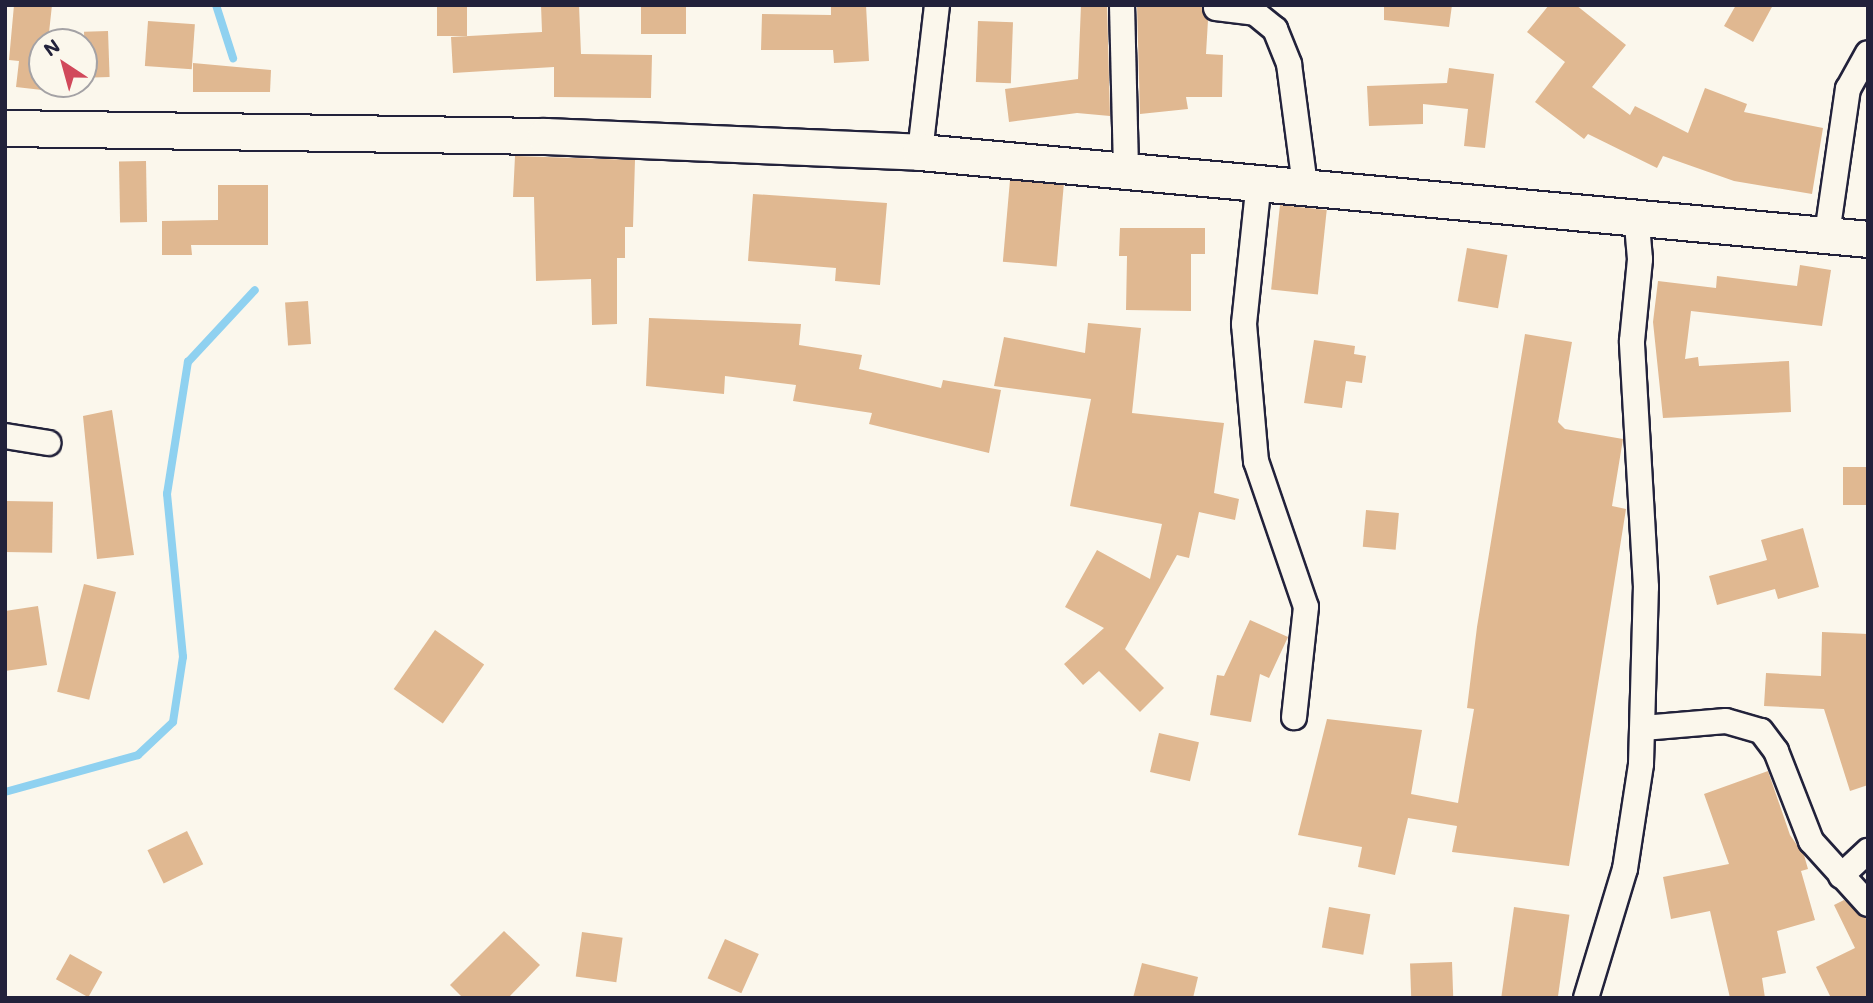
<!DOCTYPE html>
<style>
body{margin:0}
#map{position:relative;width:1873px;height:1003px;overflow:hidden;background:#fbf7ec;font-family:Mali,sans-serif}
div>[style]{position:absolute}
.stream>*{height:8px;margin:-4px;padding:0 4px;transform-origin:4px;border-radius:4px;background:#8fd1f0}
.building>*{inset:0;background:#e0b891;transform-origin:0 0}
.roads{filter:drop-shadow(2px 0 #22223b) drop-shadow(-2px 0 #22223b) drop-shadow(0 2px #22223b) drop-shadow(0 -2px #22223b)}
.minor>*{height:24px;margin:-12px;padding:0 12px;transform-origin:12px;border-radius:12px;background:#fbf7ec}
.secondary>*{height:35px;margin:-17.5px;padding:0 17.5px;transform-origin:17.5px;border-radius:17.5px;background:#fbf7ec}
span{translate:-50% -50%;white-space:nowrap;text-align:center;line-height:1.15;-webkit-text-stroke:6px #fbf7ec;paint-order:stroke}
.frame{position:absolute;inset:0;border:7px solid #22223b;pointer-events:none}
.north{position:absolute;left:28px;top:28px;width:70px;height:70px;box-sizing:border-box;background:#fbf7ec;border:2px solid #a4a2a5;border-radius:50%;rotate:324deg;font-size:19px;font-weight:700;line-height:28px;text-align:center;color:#22223b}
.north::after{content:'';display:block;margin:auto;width:24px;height:32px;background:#d1495b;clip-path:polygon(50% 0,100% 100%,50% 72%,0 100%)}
</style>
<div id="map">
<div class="stream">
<i style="left:216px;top:5px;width:56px;rotate:72.2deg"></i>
<i style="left:5px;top:792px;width:138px;rotate:-15.5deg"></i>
<i style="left:138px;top:755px;width:48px;rotate:-43.3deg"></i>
<i style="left:173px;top:722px;width:66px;rotate:-81.3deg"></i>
<i style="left:183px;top:657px;width:164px;rotate:-95.6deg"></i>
<i style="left:167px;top:494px;width:134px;rotate:-81deg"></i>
<i style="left:188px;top:362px;width:98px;rotate:-47.1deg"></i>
</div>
<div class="building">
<i style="clip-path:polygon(14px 5px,52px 5px,48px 42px,42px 42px,42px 90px,16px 87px,19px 61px,9px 60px)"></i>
<i style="left:437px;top:5px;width:30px;height:31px"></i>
<i style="clip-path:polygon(541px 5px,579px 5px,581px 54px,652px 55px,651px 98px,554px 97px,554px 67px,453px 73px,451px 37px,542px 32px)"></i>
<i style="left:641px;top:5px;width:45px;height:29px"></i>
<i style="clip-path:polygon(866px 5px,869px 61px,834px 63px,833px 50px,761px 50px,762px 14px,831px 15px,831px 6px)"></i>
<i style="clip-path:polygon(1081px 5px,1107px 5px,1110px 116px,1077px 113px,1009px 122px,1005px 89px,1078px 79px)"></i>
<i style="clip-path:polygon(1137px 5px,1201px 5px,1208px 20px,1206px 54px,1223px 55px,1222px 97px,1186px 97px,1188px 109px,1140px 114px)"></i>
<i style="clip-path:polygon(1384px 5px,1452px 5px,1449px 27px,1384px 20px)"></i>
<i style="clip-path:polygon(1549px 5px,1576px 5px,1626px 45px,1592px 87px,1630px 115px,1635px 106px,1688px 133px,1705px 88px,1747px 104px,1744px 112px,1823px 128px,1812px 194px,1734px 181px,1663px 156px,1657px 168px,1588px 134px,1584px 139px,1535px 102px,1565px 62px,1527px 32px)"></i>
<i style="clip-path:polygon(1736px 5px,1773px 5px,1753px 42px,1724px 26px)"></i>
<i style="left:148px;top:21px;width:47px;height:45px;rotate:4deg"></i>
<i style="left:978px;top:21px;width:35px;height:61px;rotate:2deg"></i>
<i style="left:108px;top:31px;width:46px;height:24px;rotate:88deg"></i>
<i style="clip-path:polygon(193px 63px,271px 70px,270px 92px,193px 92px)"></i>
<i style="clip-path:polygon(1449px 68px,1494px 74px,1485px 148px,1464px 146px,1468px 109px,1423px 104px,1423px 124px,1369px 126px,1367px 86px,1447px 83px)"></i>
<i style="clip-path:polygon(515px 156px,635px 160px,633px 227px,625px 227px,625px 258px,617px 258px,617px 324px,592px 325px,591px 279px,536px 281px,534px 197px,513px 197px)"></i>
<i style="left:146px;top:161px;width:61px;height:27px;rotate:89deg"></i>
<i style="left:1010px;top:180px;width:54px;height:82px;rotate:5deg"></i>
<i style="clip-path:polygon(218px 185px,268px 185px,268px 245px,191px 245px,192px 255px,162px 255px,162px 221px,218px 220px)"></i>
<i style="clip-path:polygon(753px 194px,887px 203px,880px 285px,835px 281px,836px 268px,748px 261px)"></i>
<i style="left:1280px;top:205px;width:47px;height:85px;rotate:6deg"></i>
<i style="clip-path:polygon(1120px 228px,1205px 228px,1205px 254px,1191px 254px,1191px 311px,1126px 310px,1127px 256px,1119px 256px)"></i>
<i style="left:1467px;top:248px;width:41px;height:54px;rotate:10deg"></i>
<i style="clip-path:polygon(1800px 265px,1831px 270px,1822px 326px,1691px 311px,1685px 359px,1698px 357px,1699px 366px,1789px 361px,1791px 412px,1663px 418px,1653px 322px,1658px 281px,1716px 288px,1717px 276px,1797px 286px)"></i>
<i style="left:308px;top:301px;width:43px;height:23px;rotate:86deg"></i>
<i style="clip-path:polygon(649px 318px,801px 324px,799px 345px,862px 355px,859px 369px,941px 388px,943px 380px,1001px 390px,989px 453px,869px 424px,872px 413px,793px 401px,796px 385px,725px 376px,724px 394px,646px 386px)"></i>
<i style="clip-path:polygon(1088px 323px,1141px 328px,1132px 413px,1224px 423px,1214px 493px,1239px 499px,1235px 520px,1199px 512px,1189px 558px,1177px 555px,1125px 649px,1164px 688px,1140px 712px,1099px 671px,1083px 685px,1064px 664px,1104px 628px,1065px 607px,1097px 550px,1150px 579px,1162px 524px,1070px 506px,1091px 399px,994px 386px,1004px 337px,1085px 353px)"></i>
<i style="clip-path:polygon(1525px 334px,1572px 342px,1558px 422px,1565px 429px,1623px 439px,1612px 506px,1626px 509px,1569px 866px,1452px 852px,1457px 826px,1408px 818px,1395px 875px,1358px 867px,1362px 847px,1298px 835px,1327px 719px,1422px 730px,1411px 794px,1458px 803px,1474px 709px,1467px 708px,1477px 627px)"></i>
<i style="clip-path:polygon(1314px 340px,1355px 346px,1354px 354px,1366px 356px,1362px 383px,1346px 381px,1342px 408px,1304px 403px)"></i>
<i style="clip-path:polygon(112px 410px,134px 555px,97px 559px,83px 416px)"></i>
<i style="left:1868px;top:467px;width:38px;height:25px;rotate:90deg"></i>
<i style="left:5px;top:501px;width:48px;height:51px;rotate:1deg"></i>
<i style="left:1366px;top:510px;width:33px;height:37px;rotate:5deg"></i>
<i style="clip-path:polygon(1803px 528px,1819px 587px,1778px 599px,1775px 589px,1717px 605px,1709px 576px,1767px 560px,1761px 540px)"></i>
<i style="left:84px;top:584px;width:33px;height:111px;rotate:14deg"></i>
<i style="clip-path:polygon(38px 606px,47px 665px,5px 671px,5px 611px)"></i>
<i style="clip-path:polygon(1250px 620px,1288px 637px,1269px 678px,1260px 674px,1251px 722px,1210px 715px,1217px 675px,1224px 676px)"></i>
<i style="left:435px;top:630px;width:60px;height:72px;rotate:35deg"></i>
<i style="clip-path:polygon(1822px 632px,1868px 634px,1868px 785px,1850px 791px,1824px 709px,1764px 706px,1766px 673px,1821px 676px)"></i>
<i style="left:1159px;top:733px;width:41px;height:40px;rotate:13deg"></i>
<i style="clip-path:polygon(1768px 771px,1790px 835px,1804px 855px,1808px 869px,1801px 871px,1815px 920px,1777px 931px,1786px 973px,1762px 978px,1765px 998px,1730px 998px,1710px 911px,1671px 919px,1663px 877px,1729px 864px,1704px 794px)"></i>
<i style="left:187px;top:831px;width:37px;height:44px;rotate:64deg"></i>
<i style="clip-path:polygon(1844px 900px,1868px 918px,1868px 998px,1831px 998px,1816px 967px,1855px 948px,1834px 905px)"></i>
<i style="left:1329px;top:907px;width:42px;height:41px;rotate:10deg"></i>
<i style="left:1514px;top:907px;width:56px;height:92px;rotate:8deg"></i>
<i style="clip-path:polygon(504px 931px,540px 965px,508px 998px,463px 998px,450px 985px)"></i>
<i style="left:582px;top:932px;width:41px;height:45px;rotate:8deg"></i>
<i style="left:725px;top:939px;width:37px;height:43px;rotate:24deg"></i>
<i style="left:70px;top:954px;width:37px;height:29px;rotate:29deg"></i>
<i style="left:1452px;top:962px;width:36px;height:42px;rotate:88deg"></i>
<i style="clip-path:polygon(1142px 963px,1198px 977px,1193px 998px,1133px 998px)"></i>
</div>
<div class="roads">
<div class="minor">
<i style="left:1122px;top:5px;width:164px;rotate:88.6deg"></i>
<i style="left:1216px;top:8px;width:39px;rotate:7deg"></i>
<i style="left:1255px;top:13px;width:26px;rotate:39deg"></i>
<i style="left:1275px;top:29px;width:38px;rotate:68deg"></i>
<i style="left:1289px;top:64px;width:122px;rotate:82.5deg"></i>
<i style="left:920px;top:152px;width:148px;rotate:-83.4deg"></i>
<i style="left:1259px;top:181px;width:144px;rotate:96deg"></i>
<i style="left:1244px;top:324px;width:138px;rotate:85deg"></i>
<i style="left:1256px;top:461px;width:154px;rotate:71.1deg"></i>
<i style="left:1306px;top:607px;width:111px;rotate:96.2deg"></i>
<i style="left:1827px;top:234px;width:147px;rotate:-81.8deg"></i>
<i style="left:1848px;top:89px;width:41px;rotate:-60.9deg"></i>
<i style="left:5px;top:436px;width:44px;rotate:9.2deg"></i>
<i style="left:1643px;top:728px;width:83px;rotate:-4.8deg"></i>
<i style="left:1726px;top:721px;width:36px;rotate:16deg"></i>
<i style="left:1761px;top:731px;width:25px;rotate:53deg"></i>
<i style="left:1776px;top:751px;width:97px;rotate:68.7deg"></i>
<i style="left:1811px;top:841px;width:85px;rotate:47.9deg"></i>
<i style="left:1841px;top:876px;width:37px;rotate:-43deg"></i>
<i style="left:1586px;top:998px;width:135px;rotate:-73.2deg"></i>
<i style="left:1625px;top:869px;width:106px;rotate:-81.3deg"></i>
<i style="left:1641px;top:764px;width:177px;rotate:-88.4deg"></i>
<i style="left:1646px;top:587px;width:246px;rotate:-93.3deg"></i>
<i style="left:1632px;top:341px;width:82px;rotate:-84.4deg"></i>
<i style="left:1640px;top:259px;width:46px;rotate:-95deg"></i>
</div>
<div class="secondary">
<i style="left:5px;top:128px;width:540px;rotate:0.85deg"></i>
<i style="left:545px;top:136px;width:375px;rotate:2.4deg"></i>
<i style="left:920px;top:152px;width:952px;rotate:5.24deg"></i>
</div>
</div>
<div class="frame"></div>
<div class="north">N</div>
</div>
